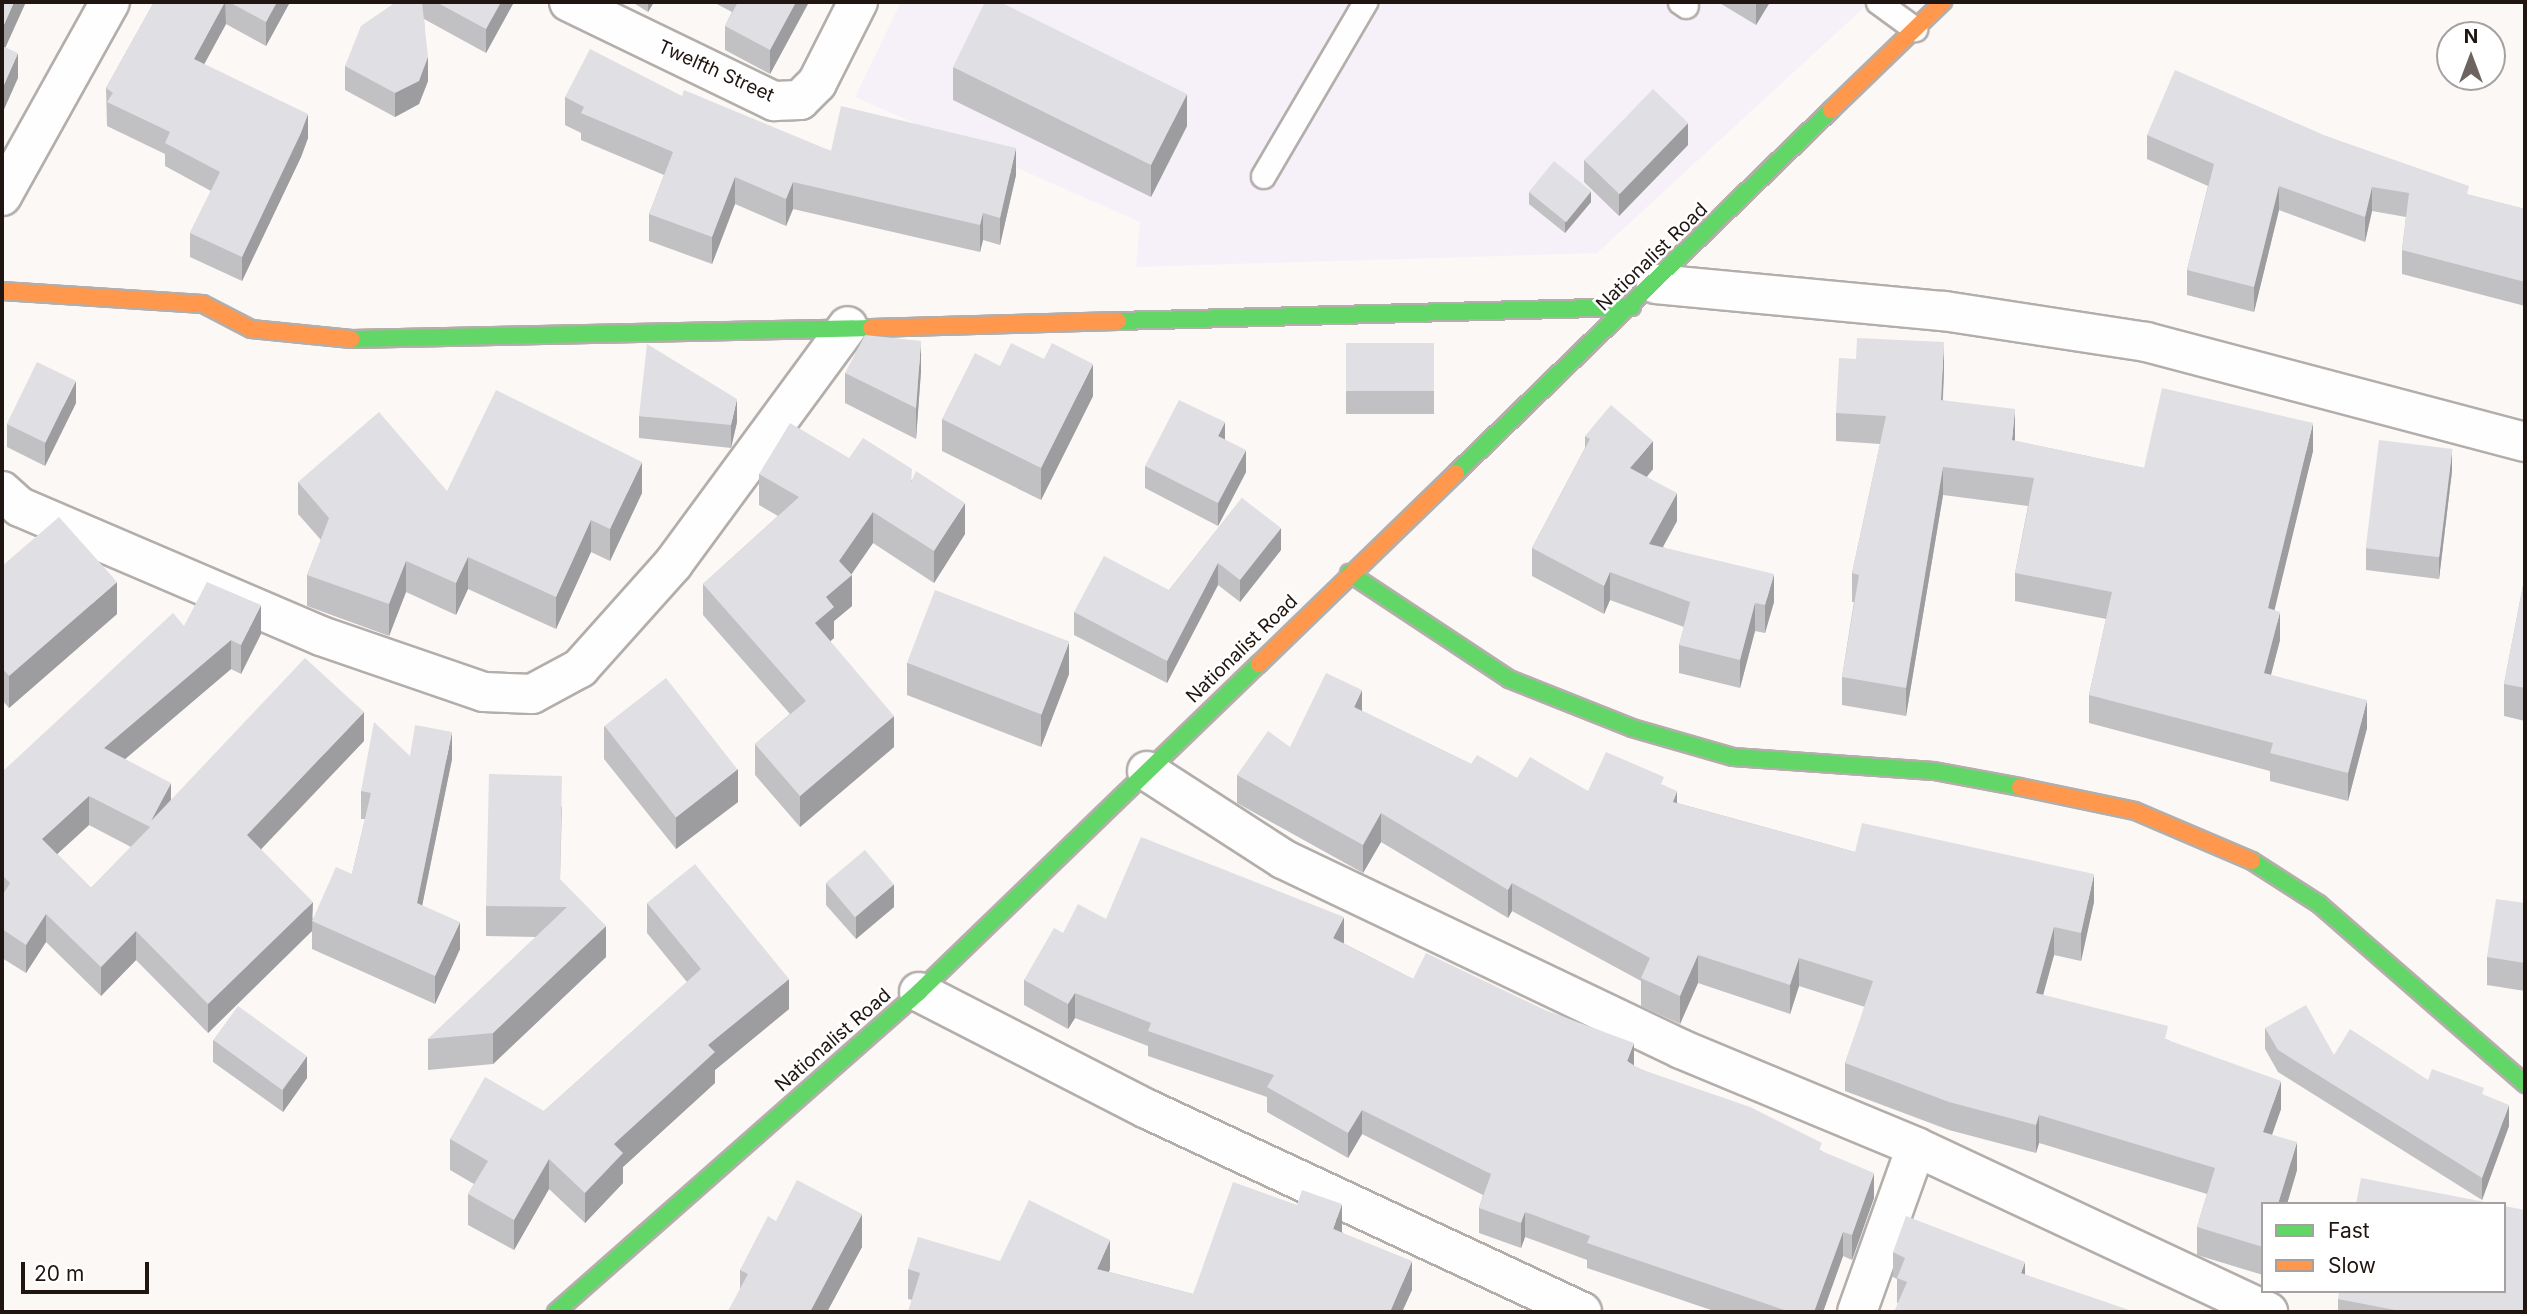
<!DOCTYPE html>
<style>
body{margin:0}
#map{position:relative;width:2527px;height:1314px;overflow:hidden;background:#fbf8f6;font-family:Inter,sans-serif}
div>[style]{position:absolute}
.commercial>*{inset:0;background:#f6f1f9}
.roads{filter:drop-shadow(2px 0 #b4aeab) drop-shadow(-2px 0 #b4aeab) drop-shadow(0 2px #b4aeab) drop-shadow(0 -2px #b4aeab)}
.lane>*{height:23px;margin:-11.5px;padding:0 11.5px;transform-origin:11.5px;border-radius:11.5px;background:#fefefe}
.street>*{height:38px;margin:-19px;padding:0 19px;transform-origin:19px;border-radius:19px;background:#fefefe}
.fast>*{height:16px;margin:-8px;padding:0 8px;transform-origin:8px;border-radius:8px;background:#63d668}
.slow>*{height:16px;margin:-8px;padding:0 8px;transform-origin:8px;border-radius:8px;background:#ff974d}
.wall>*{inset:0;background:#c1c0c3;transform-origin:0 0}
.shaded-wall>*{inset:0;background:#9d9c9f}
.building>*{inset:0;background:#e0dfe3;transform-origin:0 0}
span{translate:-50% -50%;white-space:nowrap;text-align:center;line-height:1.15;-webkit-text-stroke:5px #fff;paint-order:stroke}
.street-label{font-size:19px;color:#201511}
.frame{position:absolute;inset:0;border:4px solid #201511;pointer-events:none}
.legend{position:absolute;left:2261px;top:1202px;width:245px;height:91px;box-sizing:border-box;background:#fff;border:2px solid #a6a1a0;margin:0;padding:9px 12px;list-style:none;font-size:21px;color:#201511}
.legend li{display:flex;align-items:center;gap:14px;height:35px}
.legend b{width:35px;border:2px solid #a6a1a0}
.north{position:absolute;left:2436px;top:21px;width:70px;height:70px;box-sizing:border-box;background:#fff;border:2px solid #a6a1a0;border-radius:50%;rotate:0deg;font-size:19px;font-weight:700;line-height:28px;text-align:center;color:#201511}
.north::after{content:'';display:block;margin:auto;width:24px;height:32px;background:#6d6461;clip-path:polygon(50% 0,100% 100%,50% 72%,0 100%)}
.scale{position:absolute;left:21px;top:1262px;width:128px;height:32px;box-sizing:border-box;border:4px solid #201511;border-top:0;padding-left:9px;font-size:21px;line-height:24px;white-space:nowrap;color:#201511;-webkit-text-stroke:5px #fff;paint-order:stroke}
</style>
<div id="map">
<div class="commercial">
<i style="clip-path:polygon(901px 2px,1870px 2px,1597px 253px,1136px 267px,1140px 222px,855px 97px)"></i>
</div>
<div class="roads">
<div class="lane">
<i style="left:1680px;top:2px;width:7px;rotate:34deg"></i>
<i style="left:1878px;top:2px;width:46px;rotate:36.1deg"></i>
<i style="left:1263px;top:176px;width:202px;rotate:-59.6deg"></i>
</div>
<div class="street">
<i style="left:569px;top:2px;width:228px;rotate:25.8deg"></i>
<i style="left:774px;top:101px;width:26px;rotate:-2deg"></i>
<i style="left:800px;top:100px;width:24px;rotate:-45deg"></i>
<i style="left:817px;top:83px;width:91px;rotate:-63.2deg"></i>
<i style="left:2px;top:196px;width:222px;rotate:-60.9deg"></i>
<i style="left:1656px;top:284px;width:289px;rotate:5.4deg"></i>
<i style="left:1944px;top:311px;width:204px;rotate:8.7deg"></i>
<i style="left:2146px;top:342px;width:392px;rotate:14.8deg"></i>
<i style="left:2px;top:491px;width:24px;rotate:42deg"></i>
<i style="left:20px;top:507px;width:327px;rotate:23.2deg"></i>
<i style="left:321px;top:636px;width:172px;rotate:19deg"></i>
<i style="left:484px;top:692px;width:48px;rotate:2.4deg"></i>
<i style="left:532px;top:694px;width:55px;rotate:-28.4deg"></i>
<i style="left:580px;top:668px;width:140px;rotate:-48.2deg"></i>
<i style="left:673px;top:564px;width:295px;rotate:-53.7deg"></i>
<i style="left:1147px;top:771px;width:162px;rotate:32.9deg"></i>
<i style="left:1283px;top:859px;width:441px;rotate:25.5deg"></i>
<i style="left:1681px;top:1049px;width:255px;rotate:22.6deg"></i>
<i style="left:1916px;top:1147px;width:389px;rotate:25.1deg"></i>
<i style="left:919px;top:992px;width:256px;rotate:27.2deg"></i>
<i style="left:1147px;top:1109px;width:480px;rotate:25deg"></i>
<i style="left:1857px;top:1312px;width:175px;rotate:-70.3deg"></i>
</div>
<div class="fast">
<i style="left:1118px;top:321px;width:514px;rotate:-1.56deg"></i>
<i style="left:352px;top:339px;width:519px;rotate:-1.21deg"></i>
<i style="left:1456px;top:473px;width:522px;rotate:-44.07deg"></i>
<i style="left:1349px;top:573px;width:192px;rotate:33.5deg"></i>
<i style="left:1509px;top:679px;width:132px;rotate:21.7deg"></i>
<i style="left:1632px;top:728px;width:105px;rotate:16deg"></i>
<i style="left:1733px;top:757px;width:201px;rotate:4deg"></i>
<i style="left:1934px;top:771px;width:87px;rotate:10.5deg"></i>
<i style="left:2252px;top:861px;width:80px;rotate:32.7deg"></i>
<i style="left:2319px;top:904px;width:274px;rotate:41.1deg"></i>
<i style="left:556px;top:1312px;width:484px;rotate:-41.4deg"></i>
<i style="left:919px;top:992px;width:472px;rotate:-44deg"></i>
</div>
<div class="slow">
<i style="left:1831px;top:110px;width:156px;rotate:-44deg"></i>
<i style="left:2px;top:291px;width:201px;rotate:3.7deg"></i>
<i style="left:203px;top:304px;width:54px;rotate:27.5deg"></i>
<i style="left:251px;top:329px;width:101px;rotate:5.7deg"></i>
<i style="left:871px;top:328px;width:247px;rotate:-1.6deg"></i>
<i style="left:1259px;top:664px;width:274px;rotate:-44.1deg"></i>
<i style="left:2020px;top:787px;width:117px;rotate:11.8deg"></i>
<i style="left:2135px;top:811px;width:127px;rotate:23.1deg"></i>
</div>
</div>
<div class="wall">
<i style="clip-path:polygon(154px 2px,290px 2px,266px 46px,226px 24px,204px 64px,308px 138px,301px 157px,242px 281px,190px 257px,190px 233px,211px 191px,165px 166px,165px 154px,107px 126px,106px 88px)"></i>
<i style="clip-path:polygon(396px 2px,514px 2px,486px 53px,424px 19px,428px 81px,419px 104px,395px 117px,345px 90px,345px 66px)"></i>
<i style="clip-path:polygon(632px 2px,654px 2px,648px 12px)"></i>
<i style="clip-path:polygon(713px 2px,809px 2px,770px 74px,725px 50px,725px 26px,732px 12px)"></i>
<i style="clip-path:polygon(1718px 2px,1770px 2px,1756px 25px)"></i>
<i style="clip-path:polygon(953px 67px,1187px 126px,1151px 197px,953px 100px)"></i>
<i style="clip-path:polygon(682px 96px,831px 151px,1016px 175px,1000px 245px,983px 240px,980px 252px,793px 209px,786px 226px,735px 204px,712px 264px,649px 241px,649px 214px,664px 175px,581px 140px,581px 133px,565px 125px,565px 97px)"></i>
<i style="clip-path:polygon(2147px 135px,2326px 136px,2469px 195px,2525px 209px,2525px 306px,2402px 274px,2402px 250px,2406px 217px,2372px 211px,2365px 242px,2279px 210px,2254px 312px,2187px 295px,2187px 270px,2208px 186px,2147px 159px)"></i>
<i style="clip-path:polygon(1688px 145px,1619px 216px,1584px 182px,1584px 160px)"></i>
<i style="clip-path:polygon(1529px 192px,1591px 202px,1565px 233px,1529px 204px)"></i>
<i style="left:1434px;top:343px;width:71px;height:88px;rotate:90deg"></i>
<i style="clip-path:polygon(1000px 366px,1093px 396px,1041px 500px,942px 451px,942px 419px)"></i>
<i style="clip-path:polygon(921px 371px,916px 439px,845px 403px,845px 373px)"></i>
<i style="clip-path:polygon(1944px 371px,1943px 400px,2015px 438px,2015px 441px,2144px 468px,2313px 451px,2274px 610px,2280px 640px,2271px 675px,2367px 728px,2348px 801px,2270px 781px,2270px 771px,2089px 723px,2089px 695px,2106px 619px,2015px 601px,2015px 573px,2028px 506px,1943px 495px,1906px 716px,1842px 705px,1842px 677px,1854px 602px,1852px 602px,1852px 573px,1880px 444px,1836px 441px,1836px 413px)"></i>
<i style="clip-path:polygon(76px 403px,45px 466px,7px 447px,7px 424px)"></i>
<i style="clip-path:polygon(639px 416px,737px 422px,731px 448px,639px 438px)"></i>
<i style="clip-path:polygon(1585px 436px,1653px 469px,1647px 477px,1677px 521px,1663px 547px,1774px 602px,1765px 633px,1755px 631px,1740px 688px,1679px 673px,1679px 645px,1684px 627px,1610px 600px,1604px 614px,1532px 576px,1532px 548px,1585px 448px)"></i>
<i style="clip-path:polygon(1225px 439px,1246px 472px,1218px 526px,1145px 488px,1145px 466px)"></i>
<i style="clip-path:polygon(849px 458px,912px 480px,965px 534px,934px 583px,873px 543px,851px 574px,852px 606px,834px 621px,834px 638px,830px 641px,894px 747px,800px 827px,755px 775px,755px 744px,790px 714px,703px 615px,703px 584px,778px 516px,759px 505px,759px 474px)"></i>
<i style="clip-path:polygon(2452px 471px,2439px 579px,2366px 570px,2366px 548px)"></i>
<i style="clip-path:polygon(298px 482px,447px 491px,642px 493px,610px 561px,591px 552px,556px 629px,468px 589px,456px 615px,406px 592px,389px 636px,307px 606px,307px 575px,321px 540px,298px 514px)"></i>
<i style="clip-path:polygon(1242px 498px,1281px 550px,1240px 602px,1218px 585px,1167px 683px,1074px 635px,1074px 612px,1169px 590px)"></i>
<i style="clip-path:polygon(2px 566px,117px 614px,9px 708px,2px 700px)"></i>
<i style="clip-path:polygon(2525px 575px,2525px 721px,2504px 716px,2504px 684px)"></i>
<i style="clip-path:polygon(evenodd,184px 626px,261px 634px,241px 674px,231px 669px,125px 759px,171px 801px,364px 741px,261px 849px,313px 919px,352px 874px,365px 819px,361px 819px,361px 791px,410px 756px,452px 759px,422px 905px,460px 949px,435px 1004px,312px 949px,312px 931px,208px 1033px,136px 960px,101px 996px,46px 942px,26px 973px,2px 958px,2px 772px,184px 626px,89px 825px,131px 847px,91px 888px,57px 854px,89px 825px)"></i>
<i style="clip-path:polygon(907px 663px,1069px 674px,1041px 747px,907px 695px)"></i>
<i style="clip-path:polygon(1362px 711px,1471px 764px,1517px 778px,1588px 791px,1664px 785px,1677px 803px,1855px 852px,2094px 902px,2081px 961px,2054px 955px,2043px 995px,2168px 1040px,2281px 1109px,2272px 1135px,2297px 1170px,2287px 1204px,2263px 1204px,2263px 1275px,2197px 1255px,2197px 1227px,2207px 1194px,2039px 1143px,2036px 1153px,1949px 1130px,1845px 1091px,1845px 1063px,1865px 1007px,1799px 986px,1790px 1014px,1698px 983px,1680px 1024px,1641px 1006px,1641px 981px,1512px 911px,1508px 918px,1381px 842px,1363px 873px,1237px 803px,1237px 775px,1290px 747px)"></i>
<i style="clip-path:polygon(604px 726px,738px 802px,676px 849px,604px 759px)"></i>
<i style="clip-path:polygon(562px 806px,560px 880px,606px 957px,493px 1064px,428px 1070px,428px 1039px,536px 937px,486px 936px,486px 906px)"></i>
<i style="clip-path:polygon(826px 883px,894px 907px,856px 939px,826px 905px)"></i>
<i style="clip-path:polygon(647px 903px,789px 1009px,715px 1070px,715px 1083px,623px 1167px,623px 1183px,585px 1223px,549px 1189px,514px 1250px,468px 1225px,468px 1194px,474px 1184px,450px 1170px,450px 1139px,544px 1111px,687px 982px,647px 933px)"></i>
<i style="clip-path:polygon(2525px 903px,2525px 991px,2487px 985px,2487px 957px)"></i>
<i style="clip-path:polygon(1106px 919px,1344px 942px,1343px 943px,1413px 979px,1634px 1066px,1822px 1151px,1874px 1198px,1852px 1260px,1843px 1256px,1823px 1312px,1717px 1312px,1587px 1268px,1587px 1260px,1525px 1237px,1521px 1248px,1479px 1233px,1479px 1208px,1483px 1195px,1362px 1134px,1348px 1158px,1267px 1112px,1267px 1097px,1148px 1056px,1148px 1046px,1075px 1018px,1068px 1029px,1024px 1005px,1024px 980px,1063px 933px)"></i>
<i style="clip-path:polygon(2265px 1028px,2334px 1055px,2484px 1095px,2509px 1126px,2482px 1200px,2278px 1072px,2265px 1049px)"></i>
<i style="clip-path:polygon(213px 1040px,307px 1078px,283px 1112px,213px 1062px)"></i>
<i style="clip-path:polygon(776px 1221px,862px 1247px,827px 1312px,728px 1312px,740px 1290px,740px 1270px)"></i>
<i style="clip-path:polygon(1342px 1232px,1412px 1290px,1402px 1312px,908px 1312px,912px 1300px,908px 1299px,908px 1269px,1000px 1261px,1110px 1269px,1109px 1272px,1193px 1294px)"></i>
<i style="clip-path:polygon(1893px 1252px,2025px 1274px,1898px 1303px,1897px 1303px,1897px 1279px,1893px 1277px)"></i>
<i style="clip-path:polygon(2338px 1299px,2525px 1312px,2338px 1312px)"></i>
</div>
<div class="shaded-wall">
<i style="clip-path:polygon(14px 2px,26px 2px,2px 55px,2px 29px)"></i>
<i style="clip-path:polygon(225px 2px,226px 24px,194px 83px,194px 59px)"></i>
<i style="clip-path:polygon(277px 2px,290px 2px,266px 46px,266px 22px)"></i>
<i style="clip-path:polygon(501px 2px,514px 2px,486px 53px,486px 29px)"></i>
<i style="clip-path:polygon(648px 2px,654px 2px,648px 12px)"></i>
<i style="clip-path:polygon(796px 2px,809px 2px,770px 74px,770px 50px)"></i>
<i style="clip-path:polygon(1756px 2px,1770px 2px,1756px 25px)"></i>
<i style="clip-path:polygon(18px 53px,18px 78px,2px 114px,2px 89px)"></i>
<i style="clip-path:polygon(428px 57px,428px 81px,419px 104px,395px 117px,395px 93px)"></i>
<i style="clip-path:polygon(1187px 94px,1187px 126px,1151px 197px,1151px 165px)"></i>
<i style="clip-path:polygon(308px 114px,308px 138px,301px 157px,242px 281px,242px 257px)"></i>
<i style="clip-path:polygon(1688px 123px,1688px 145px,1619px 216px,1619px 193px)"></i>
<i style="clip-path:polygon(1016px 148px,1016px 175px,1000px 245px,1000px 218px)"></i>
<i style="clip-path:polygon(735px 177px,735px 204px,712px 264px,712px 237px)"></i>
<i style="clip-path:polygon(793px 182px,793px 209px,786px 226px,786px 199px)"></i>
<i style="clip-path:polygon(2279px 186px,2279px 210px,2254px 312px,2254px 287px)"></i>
<i style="clip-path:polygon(2372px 187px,2372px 211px,2365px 242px,2365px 217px)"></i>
<i style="clip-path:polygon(1591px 191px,1591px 202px,1565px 233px,1565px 222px)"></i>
<i style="clip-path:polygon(983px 213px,983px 240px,980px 252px,980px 225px)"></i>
<i style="clip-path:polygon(921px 341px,921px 371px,916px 439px,916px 408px)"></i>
<i style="clip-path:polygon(1944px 342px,1944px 371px,1941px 428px,1941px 400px)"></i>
<i style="clip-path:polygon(1093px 364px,1093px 396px,1041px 500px,1041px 468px)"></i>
<i style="clip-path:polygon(76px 381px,76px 403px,45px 466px,45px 443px)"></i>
<i style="clip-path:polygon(737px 399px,737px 422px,731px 448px,731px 425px)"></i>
<i style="clip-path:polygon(2015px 409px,2015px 438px,2012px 468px,2012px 440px)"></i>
<i style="clip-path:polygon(1225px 422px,1225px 445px,1218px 436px)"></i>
<i style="clip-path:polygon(2313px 423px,2313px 451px,2268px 637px,2268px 608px)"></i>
<i style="clip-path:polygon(1653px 441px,1653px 469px,1630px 496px,1630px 468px)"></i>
<i style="clip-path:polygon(2452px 449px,2452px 471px,2439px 579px,2439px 557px)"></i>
<i style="clip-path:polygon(1246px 450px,1246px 472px,1218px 526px,1218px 503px)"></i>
<i style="clip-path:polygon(642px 462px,642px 493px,610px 561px,610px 529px)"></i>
<i style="clip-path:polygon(1943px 467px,1943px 495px,1906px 716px,1906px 688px)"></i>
<i style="clip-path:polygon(1677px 493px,1677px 521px,1649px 572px,1649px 544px)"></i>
<i style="clip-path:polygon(965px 503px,965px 534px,934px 583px,934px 551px)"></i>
<i style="clip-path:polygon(873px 512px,873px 543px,851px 575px,852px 575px,852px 606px,834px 621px,834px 638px,815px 655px,815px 623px,839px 561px)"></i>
<i style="clip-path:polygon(591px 520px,591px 552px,556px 629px,556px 597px)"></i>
<i style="clip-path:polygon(1281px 528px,1281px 550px,1240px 602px,1240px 580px)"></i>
<i style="clip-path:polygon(468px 557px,468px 589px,456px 615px,456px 583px)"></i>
<i style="clip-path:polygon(406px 561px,406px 592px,389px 636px,389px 604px)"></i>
<i style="clip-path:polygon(1218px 563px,1218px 585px,1167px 683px,1167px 661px)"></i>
<i style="clip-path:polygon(1610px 572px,1610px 600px,1604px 614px,1604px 586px)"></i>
<i style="clip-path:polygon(1774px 574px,1774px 602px,1765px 633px,1765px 605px)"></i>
<i style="clip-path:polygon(117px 582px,117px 614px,9px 708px,9px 676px)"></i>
<i style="clip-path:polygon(1755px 603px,1755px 631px,1740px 688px,1740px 660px)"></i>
<i style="clip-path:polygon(261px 605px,261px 634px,241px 674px,241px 645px)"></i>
<i style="clip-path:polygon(2280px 612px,2280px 640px,2264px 701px,2264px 673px)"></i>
<i style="clip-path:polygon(231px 640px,231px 669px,104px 777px,104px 748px)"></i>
<i style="clip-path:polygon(1069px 642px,1069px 674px,1041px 747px,1041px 715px)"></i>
<i style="clip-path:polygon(1362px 690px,1362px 718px,1354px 707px)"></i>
<i style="clip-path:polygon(2367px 700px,2367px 728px,2348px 801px,2348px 773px)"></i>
<i style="clip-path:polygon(364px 712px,364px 741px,247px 864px,247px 835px)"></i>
<i style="clip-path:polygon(894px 716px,894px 747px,800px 827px,800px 796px)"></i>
<i style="clip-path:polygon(452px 732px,452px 759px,417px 931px,417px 903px)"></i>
<i style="clip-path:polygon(738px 769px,738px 802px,676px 849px,676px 817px)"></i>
<i style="clip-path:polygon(171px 783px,171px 812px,151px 821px)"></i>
<i style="clip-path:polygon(1677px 791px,1677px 819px,1673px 802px)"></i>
<i style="clip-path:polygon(89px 796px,89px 825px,42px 868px,42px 839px)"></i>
<i style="clip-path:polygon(1381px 813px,1381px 842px,1363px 873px,1363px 845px)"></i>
<i style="clip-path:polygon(2094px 874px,2094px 902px,2081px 961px,2081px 933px)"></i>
<i style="clip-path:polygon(1512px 883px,1512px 911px,1508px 918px,1508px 890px)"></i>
<i style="clip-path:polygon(894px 884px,894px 907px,856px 939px,856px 917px)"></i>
<i style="clip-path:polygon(313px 902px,312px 931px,208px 1033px,208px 1004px)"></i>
<i style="clip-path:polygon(46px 914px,46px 942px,26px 973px,26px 945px)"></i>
<i style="clip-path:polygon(1344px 917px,1344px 942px,1333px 963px,1333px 938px)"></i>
<i style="clip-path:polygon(460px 922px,460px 949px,435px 1004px,435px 976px)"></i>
<i style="clip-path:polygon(606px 926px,606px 957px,493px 1064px,493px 1033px)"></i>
<i style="clip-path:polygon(2054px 927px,2054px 955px,2036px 1021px,2036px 993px)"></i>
<i style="clip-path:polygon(136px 931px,136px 960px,101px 996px,101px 967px)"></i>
<i style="clip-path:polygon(1698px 955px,1698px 983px,1680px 1024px,1680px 996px)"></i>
<i style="clip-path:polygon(1799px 958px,1799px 986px,1790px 1014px,1790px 985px)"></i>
<i style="clip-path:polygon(789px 979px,789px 1009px,715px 1070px,715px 1083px,623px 1167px,623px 1183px,585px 1223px,585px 1193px,614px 1144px,708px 1045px)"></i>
<i style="clip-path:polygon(1075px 993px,1075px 1018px,1068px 1029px,1068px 1004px)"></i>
<i style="clip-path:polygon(1634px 1043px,1634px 1068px,1627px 1061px)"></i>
<i style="clip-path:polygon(307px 1056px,307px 1078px,283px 1112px,283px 1090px)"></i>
<i style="clip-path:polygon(2281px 1081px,2281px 1109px,2263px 1160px,2263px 1132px)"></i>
<i style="clip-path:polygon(2509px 1105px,2509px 1126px,2482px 1200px,2482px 1178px)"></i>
<i style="clip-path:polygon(1362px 1110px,1362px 1134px,1348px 1158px,1348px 1133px)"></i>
<i style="clip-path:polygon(2039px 1115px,2039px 1143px,2036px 1153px,2036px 1125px)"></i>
<i style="clip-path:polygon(2297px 1142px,2297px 1170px,2287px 1204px,2278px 1204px)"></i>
<i style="clip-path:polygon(549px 1159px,549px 1189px,514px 1250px,514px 1220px)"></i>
<i style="clip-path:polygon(1874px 1173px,1874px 1198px,1852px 1260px,1852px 1235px)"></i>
<i style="clip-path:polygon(1342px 1204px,1342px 1233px,1333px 1229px)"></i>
<i style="clip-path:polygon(1525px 1212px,1525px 1237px,1521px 1248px,1521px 1223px)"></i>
<i style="clip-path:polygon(862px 1214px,862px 1247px,827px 1312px,810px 1312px)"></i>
<i style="clip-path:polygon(1843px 1232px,1843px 1256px,1823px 1312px,1814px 1312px)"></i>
<i style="clip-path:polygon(1110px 1240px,1110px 1269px,1097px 1298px,1097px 1269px)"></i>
<i style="clip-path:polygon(1412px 1261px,1412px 1290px,1402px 1312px,1390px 1312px)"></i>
<i style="clip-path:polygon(2025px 1262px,2025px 1287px,2021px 1273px)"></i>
</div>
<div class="building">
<i style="clip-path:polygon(2px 2px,14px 2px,2px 29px)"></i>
<i style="clip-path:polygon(154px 2px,225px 2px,194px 59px,308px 114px,301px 133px,242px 257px,190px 233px,220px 172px,165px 143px,170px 132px,107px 102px,113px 93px,106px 88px)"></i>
<i style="clip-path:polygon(229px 2px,277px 2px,266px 22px)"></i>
<i style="clip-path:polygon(396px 2px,422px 2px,428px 57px,419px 81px,395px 93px,345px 66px,361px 26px)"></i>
<i style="clip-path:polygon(436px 2px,501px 2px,486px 29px)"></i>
<i style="clip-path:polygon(738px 2px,796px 2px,770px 50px,725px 26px)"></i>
<i style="clip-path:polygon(985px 2px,1000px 2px,1187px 94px,1151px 165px,953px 67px)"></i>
<i style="clip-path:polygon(2px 46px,18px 53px,2px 89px)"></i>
<i style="clip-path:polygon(590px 49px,682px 96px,684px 90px,831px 151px,841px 106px,1016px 148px,1000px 218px,983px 213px,980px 225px,793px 182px,786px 199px,735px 177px,712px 237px,649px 214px,673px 152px,581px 113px,584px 107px,565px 97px)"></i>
<i style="clip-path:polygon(2175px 70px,2326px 136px,2469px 186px,2467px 194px,2525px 209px,2525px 282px,2402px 250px,2409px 193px,2372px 187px,2365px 217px,2279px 186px,2254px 287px,2187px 270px,2214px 164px,2147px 135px)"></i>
<i style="left:1653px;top:89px;width:49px;height:99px;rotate:44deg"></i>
<i style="left:1554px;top:161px;width:48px;height:40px;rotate:39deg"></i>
<i style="clip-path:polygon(865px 335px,921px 341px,916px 408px,845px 373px)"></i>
<i style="clip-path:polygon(1857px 338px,1944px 342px,1941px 400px,2015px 409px,2012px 440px,2144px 468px,2162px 388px,2313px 423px,2268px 608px,2280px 612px,2264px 673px,2367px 700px,2348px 773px,2270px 753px,2273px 743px,2089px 695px,2112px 592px,2015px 573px,2034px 478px,1943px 467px,1906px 688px,1842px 677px,1859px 575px,1852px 573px,1886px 416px,1836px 413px,1839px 358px,1856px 359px)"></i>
<i style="clip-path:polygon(1011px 343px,1044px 359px,1052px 343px,1093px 364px,1041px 468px,942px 419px,975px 353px,1000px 366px)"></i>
<i style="left:1434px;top:343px;width:48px;height:88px;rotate:90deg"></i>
<i style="clip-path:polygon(647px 344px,737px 399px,731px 425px,639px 416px)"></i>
<i style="left:37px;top:362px;width:43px;height:69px;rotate:26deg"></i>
<i style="clip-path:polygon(496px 390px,642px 462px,610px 529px,591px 520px,556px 597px,468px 557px,456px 583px,406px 561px,389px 604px,307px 575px,329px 518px,298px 482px,379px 412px,447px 491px)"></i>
<i style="clip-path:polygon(1179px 400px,1225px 422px,1218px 436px,1246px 450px,1218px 503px,1145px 466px)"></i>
<i style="clip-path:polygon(1611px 405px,1653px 441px,1630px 468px,1677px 493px,1649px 544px,1774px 574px,1765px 605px,1755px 603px,1740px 660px,1679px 645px,1690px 602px,1610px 572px,1604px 586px,1532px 548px,1590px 439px,1585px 436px)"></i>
<i style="clip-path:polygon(790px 423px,849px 458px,863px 438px,912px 469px,911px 482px,916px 471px,965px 503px,934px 551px,873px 512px,839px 561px,852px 575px,826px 597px,834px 607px,815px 623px,894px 716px,800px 796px,755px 744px,806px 701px,703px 584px,799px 497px,759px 474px)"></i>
<i style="left:2379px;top:440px;width:74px;height:109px;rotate:7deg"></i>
<i style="clip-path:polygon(1242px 498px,1281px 528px,1240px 580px,1218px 563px,1167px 661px,1074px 612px,1104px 556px,1169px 590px)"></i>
<i style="clip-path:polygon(59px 517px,117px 582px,9px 676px,2px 668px,2px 566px)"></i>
<i style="clip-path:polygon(2525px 575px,2525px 688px,2504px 684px)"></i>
<i style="clip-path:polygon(evenodd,207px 582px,261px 605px,241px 645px,231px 640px,104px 748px,171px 783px,151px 821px,305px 658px,364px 712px,247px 835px,313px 902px,208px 1004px,136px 931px,101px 967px,46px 914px,26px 945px,2px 929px,2px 896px,10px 883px,2px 875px,2px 772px,173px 613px,184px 626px,207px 582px,89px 796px,150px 827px,91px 888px,42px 839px,89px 796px)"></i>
<i style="left:935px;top:590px;width:144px;height:78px;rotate:21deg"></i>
<i style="clip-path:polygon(1326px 673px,1362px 690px,1354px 707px,1471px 764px,1477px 755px,1517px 778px,1530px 757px,1588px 791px,1606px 752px,1664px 777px,1661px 784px,1677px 791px,1673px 802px,1855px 852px,1862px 823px,2094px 874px,2081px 933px,2054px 927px,2036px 993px,2168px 1026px,2165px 1039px,2281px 1081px,2263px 1132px,2297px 1142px,2278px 1204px,2263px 1204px,2263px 1247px,2197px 1227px,2215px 1168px,2039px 1115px,2036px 1125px,1949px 1102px,1845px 1063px,1873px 981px,1799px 958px,1790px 985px,1698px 955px,1680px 996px,1641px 978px,1650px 958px,1512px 883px,1508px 890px,1381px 813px,1363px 845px,1237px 775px,1268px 731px,1290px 747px)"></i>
<i style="left:666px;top:678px;width:116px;height:78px;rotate:52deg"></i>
<i style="clip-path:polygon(374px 722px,410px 756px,415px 725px,452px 732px,417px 903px,460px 922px,435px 976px,312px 921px,336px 867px,352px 874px,371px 793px,361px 791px)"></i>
<i style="clip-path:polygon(489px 774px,562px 776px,560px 879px,606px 926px,493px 1033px,428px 1039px,567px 907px,486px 906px)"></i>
<i style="clip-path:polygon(1141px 837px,1344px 917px,1333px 938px,1413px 979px,1426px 953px,1545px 1010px,1634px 1043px,1627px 1061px,1640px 1069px,1750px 1107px,1822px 1143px,1819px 1150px,1874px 1173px,1852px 1235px,1843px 1232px,1814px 1312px,1790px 1312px,1587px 1243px,1590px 1236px,1525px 1212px,1521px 1223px,1479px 1208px,1491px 1174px,1362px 1110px,1348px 1133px,1267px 1087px,1274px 1075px,1148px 1031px,1151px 1023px,1075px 993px,1068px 1004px,1024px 980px,1054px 928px,1063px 933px,1078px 904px,1106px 919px)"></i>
<i style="left:865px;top:850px;width:45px;height:51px;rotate:50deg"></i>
<i style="clip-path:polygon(695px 864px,789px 979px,708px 1045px,715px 1052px,614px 1144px,623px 1153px,585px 1193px,549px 1159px,514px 1220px,468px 1194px,488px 1161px,450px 1139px,485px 1077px,544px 1111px,701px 969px,647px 903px)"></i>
<i style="clip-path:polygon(2496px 899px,2525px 903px,2525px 963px,2487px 957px)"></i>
<i style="clip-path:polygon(2306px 1005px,2334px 1055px,2350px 1029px,2428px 1080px,2432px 1069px,2484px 1088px,2482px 1094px,2509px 1105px,2482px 1178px,2278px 1050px,2265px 1028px)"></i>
<i style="left:238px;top:1006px;width:85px;height:42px;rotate:36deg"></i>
<i style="clip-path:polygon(2361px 1178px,2495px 1204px,2356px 1204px)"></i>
<i style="clip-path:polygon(797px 1180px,862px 1214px,810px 1312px,728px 1311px,748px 1274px,740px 1270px,768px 1216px,776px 1221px)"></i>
<i style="clip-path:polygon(1233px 1182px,1297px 1205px,1302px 1190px,1342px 1204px,1333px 1229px,1412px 1261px,1390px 1312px,908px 1312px,920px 1273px,908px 1269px,918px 1237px,1000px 1261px,1029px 1200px,1110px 1240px,1097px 1269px,1193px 1294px)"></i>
<i style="clip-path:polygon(2504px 1206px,2525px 1210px,2525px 1312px,2405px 1312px,2338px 1299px,2339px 1291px,2504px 1291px)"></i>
<i style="clip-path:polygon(1906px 1216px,2025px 1262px,2021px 1273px,2135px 1312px,1894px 1312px,1907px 1282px,1897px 1278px,1905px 1258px,1893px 1252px)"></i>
</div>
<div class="street-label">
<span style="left:716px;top:71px;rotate:24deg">Twelfth Street</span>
<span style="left:1652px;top:257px;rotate:-44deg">Nationalist Road</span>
<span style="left:1242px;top:649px;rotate:-44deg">Nationalist Road</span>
<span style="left:833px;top:1040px;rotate:-41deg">Nationalist Road</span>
</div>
<div class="frame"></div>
<ul class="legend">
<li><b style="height:9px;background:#63d668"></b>Fast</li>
<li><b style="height:9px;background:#ff974d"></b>Slow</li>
</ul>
<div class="north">N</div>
<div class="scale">20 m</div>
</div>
